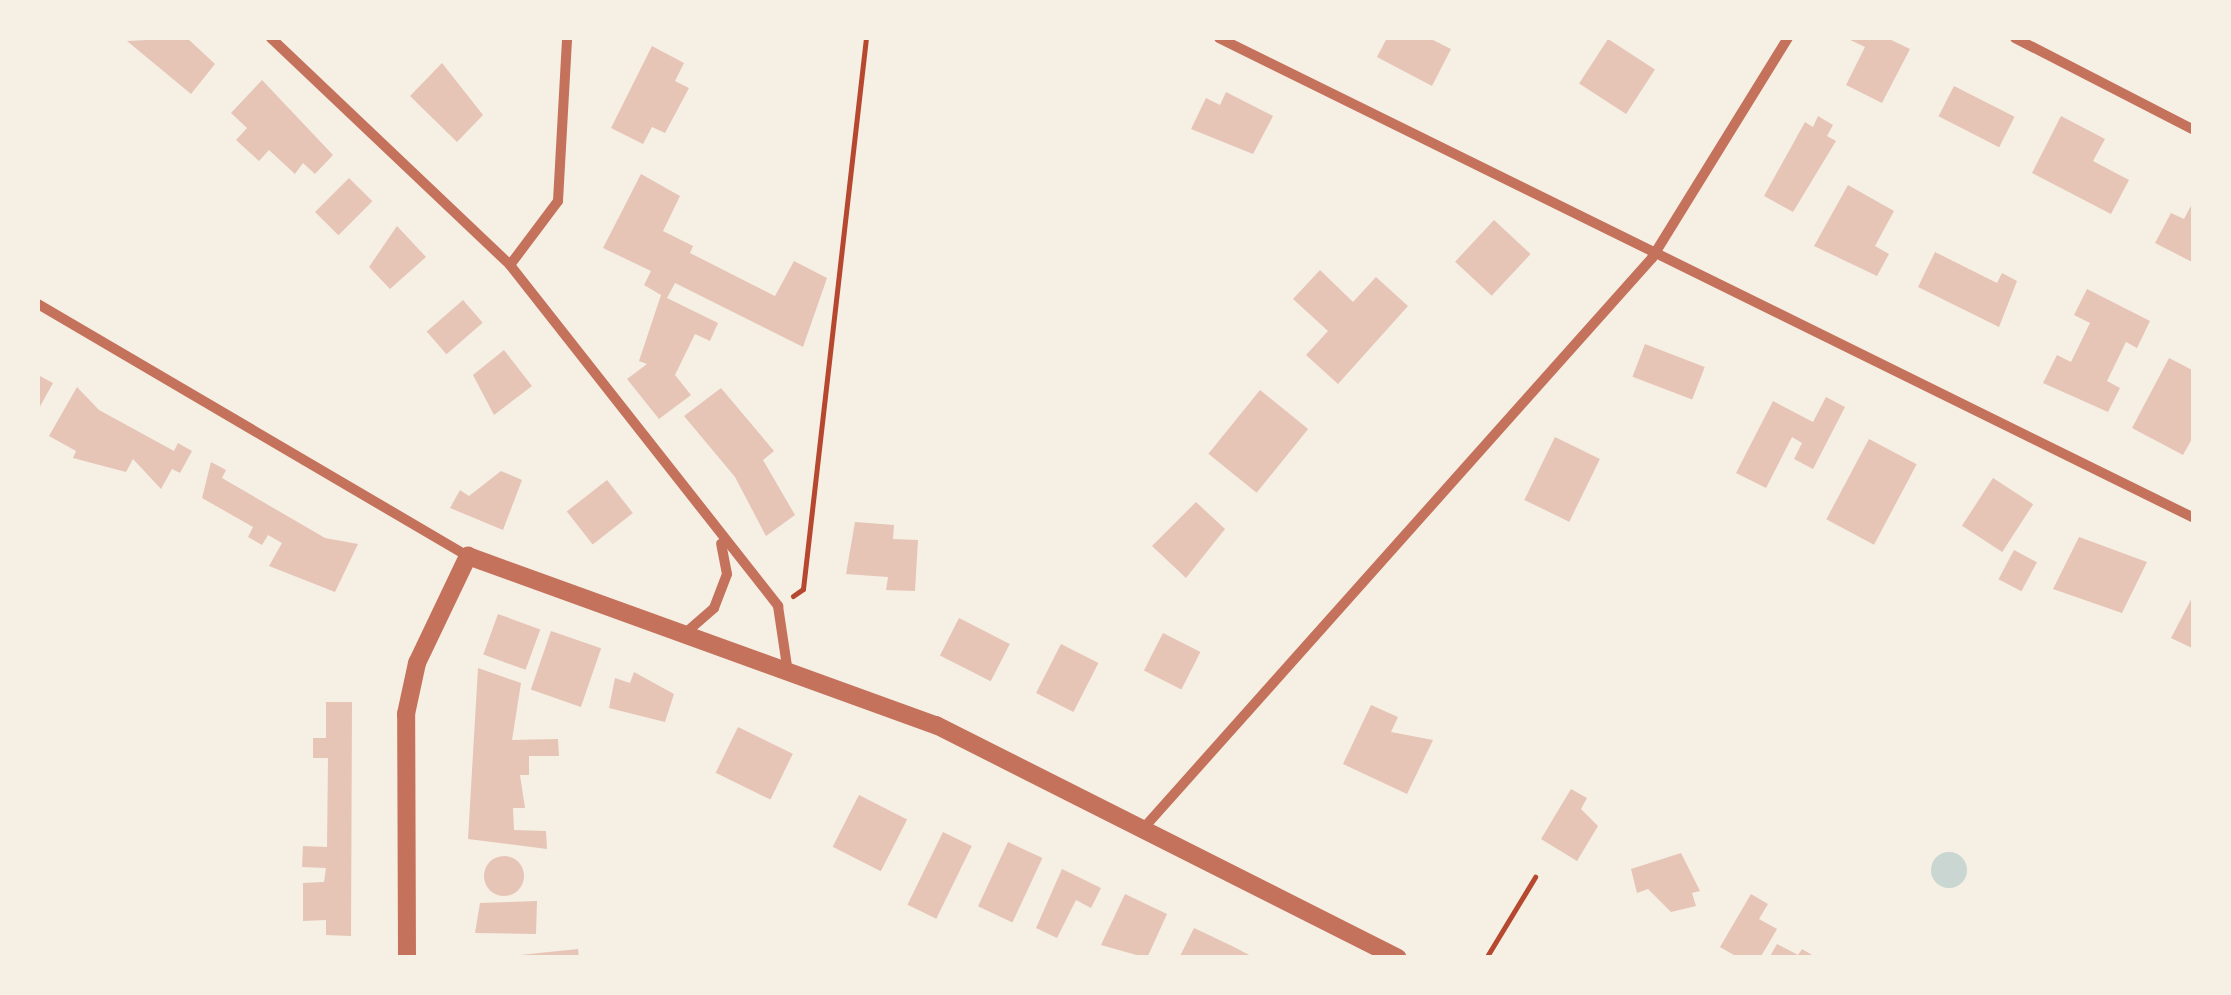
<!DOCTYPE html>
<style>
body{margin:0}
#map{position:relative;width:2231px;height:995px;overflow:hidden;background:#f6efe4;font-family:Overpass,sans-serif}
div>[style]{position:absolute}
.water>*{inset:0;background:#c9d6d2}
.round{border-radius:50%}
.building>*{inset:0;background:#e6c5b7;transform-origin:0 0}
.path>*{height:5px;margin:-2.5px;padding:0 2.5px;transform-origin:2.5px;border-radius:2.5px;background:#b5482f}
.minor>*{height:10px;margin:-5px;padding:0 5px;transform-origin:5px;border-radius:5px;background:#c5725c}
.tertiary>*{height:18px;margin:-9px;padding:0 9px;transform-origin:9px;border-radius:9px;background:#c5725c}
span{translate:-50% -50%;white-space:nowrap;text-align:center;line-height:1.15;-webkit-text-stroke:8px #f6efe4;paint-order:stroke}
.frame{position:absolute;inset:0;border:40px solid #f6efe4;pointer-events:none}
</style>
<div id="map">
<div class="water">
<i class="round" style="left:1931px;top:852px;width:36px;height:36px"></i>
</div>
<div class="building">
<i style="clip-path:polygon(187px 38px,215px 64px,191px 94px,127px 41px)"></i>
<i style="clip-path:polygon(1387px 38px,1429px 38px,1451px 49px,1432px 86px,1377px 57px)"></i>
<i style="clip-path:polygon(1846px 38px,1887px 38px,1910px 49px,1882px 103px,1846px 85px,1865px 47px)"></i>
<i style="left:1608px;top:39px;width:56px;height:53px;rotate:33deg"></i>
<i style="clip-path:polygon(652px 46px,684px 63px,675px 81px,689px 88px,665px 133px,652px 127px,643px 144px,611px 128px)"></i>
<i style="clip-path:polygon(442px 63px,483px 115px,457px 142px,410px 96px)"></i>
<i style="clip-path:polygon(262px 80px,333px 155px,315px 174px,303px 163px,295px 174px,269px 150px,259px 161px,236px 140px,247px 128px,231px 113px)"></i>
<i style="left:1954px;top:86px;width:68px;height:34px;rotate:27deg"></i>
<i style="clip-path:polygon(1226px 92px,1273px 116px,1253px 154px,1191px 129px,1206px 98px,1220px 105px)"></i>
<i style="clip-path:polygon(1818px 116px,1833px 125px,1827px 136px,1836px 141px,1793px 212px,1764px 196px,1805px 122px,1813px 127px)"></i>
<i style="clip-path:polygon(2061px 116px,2105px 139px,2093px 161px,2129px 180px,2111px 214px,2032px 173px)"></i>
<i style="clip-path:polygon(641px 174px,680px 196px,663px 231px,693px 246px,690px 253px,775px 296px,794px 261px,827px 278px,803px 347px,675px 283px,667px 298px,718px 323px,710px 341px,695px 334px,675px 375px,691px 395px,659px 419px,627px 379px,647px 364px,639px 361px,661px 295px,644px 285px,651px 271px,603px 248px)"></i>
<i style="left:349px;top:178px;width:33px;height:48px;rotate:45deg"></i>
<i style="clip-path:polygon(1848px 185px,1894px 211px,1875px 246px,1889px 254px,1877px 276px,1814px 246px)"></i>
<i style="clip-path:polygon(2194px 200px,2194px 263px,2155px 243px,2171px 213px,2184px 219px)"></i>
<i style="left:1494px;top:220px;width:50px;height:57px;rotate:43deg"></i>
<i style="clip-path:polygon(397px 226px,426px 257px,390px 289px,369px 267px)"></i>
<i style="clip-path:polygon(1935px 252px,1997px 283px,2002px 273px,2017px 281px,1999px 327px,1918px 287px)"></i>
<i style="clip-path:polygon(1320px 270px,1353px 302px,1376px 277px,1408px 306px,1338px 384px,1306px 355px,1328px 331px,1293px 299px)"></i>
<i style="clip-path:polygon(2087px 289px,2150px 321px,2137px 348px,2126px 342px,2107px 381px,2120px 388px,2108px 412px,2043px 383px,2057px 355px,2071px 362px,2090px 323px,2074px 315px)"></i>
<i style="left:463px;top:300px;width:30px;height:48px;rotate:49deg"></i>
<i style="left:1645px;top:344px;width:64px;height:35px;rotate:21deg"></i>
<i style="clip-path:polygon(504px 350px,532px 386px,494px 415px,473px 375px)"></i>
<i style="clip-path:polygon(2169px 358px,2194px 371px,2194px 435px,2183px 455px,2132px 428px)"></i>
<i style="clip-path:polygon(38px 375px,53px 383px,38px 410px)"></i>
<i style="clip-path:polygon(77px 387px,99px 410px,174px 451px,178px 443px,192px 451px,180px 473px,172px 469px,161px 489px,133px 459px,126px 472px,73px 458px,76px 451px,49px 436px)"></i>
<i style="clip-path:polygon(721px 388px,774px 451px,763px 460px,795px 515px,766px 536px,735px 477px,684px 416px)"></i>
<i style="left:1260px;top:390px;width:62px;height:82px;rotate:39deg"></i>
<i style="clip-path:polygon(1826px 397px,1845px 407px,1813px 469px,1794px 459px,1802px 443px,1792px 437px,1766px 488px,1736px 473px,1773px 401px,1813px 422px)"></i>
<i style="left:1555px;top:437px;width:50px;height:70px;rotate:26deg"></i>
<i style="left:1869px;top:439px;width:54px;height:91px;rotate:28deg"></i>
<i style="clip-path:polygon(211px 462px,226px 470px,222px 478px,325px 538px,358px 544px,335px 592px,269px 566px,282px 543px,268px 535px,262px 545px,248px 537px,253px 527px,202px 498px)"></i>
<i style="clip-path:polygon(501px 471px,522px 480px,503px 530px,450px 508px,460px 490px,469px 496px)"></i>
<i style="left:1993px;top:478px;width:48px;height:57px;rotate:33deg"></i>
<i style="left:607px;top:480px;width:42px;height:51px;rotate:52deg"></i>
<i style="clip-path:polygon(1196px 502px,1225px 529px,1186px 578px,1152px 546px)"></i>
<i style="clip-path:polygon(855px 522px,894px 525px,893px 539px,918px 540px,915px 591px,886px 590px,888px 577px,846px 574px)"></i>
<i style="clip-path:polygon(2079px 537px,2147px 562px,2122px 613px,2053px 589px)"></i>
<i style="left:2014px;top:550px;width:26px;height:33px;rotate:28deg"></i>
<i style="clip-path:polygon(2194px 594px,2194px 649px,2171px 638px)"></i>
<i style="left:498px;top:614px;width:45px;height:43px;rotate:20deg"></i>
<i style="left:959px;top:618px;width:57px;height:42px;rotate:27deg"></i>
<i style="left:551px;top:631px;width:53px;height:62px;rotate:19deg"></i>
<i style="left:1163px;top:633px;width:42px;height:42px;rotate:27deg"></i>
<i style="left:1061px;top:644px;width:42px;height:55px;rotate:27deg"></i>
<i style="clip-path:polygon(478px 668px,521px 683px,512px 740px,558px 739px,559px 756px,529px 756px,529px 775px,520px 775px,525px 808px,513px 808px,514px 830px,546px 831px,547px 849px,468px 839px)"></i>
<i style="clip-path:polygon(634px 672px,674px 694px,665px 722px,609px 708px,615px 678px,630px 683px)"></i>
<i style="clip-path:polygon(326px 702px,352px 702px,351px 936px,326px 935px,326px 920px,303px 921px,303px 883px,324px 882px,326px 868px,302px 867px,303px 846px,327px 847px,328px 758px,313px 758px,313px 738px,326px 738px)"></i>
<i style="clip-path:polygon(1371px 705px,1398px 717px,1391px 732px,1433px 740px,1407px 794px,1343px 764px)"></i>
<i style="left:738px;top:727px;width:61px;height:51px;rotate:26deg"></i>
<i style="clip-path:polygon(1571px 789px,1587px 798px,1581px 809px,1598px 826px,1577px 861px,1541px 839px)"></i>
<i style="left:859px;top:795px;width:54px;height:58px;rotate:27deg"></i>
<i style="left:943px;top:832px;width:32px;height:81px;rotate:26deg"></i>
<i style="left:1008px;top:842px;width:38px;height:71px;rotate:25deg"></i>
<i style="clip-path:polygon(1681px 853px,1700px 891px,1692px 893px,1696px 906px,1671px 912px,1648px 889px,1637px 893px,1631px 869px)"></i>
<i class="round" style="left:484px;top:856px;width:40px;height:40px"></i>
<i style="clip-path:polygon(1062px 869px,1101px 888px,1091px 908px,1076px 900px,1057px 938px,1036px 928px)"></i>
<i style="clip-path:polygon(1125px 894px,1167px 914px,1147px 958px,1101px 945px)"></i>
<i style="clip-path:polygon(1751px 894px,1768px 904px,1759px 919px,1777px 929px,1760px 958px,1739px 958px,1720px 947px)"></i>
<i style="clip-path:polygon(537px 901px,536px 934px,475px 933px,480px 903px)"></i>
<i style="clip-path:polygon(1194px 928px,1232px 946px,1255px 958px,1179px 958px)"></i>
<i style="clip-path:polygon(1777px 944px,1798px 955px,1802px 949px,1817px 958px,1769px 958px)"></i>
<i style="left:578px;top:949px;width:9px;height:101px;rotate:84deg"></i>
</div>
<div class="path">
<i style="left:793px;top:596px;width:12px;rotate:-35deg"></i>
<i style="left:803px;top:589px;width:555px;rotate:-83.48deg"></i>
<i style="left:1486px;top:958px;width:95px;rotate:-58.8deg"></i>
</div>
<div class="minor">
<i style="left:271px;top:38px;width:330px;rotate:43.5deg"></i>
<i style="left:510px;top:265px;width:434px;rotate:51.8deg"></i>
<i style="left:778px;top:606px;width:61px;rotate:81.5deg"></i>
<i style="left:1219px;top:38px;width:1087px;rotate:26.21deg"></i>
<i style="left:2015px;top:38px;width:201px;rotate:27.2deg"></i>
<i style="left:510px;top:265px;width:80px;rotate:-53.1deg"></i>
<i style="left:558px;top:201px;width:163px;rotate:-86.8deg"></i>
<i style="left:38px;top:304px;width:498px;rotate:30.4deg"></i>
<i style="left:690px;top:629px;width:32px;rotate:-41deg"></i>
<i style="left:714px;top:608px;width:36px;rotate:-69deg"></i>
<i style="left:727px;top:574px;width:31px;rotate:-101deg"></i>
<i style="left:1141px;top:831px;width:768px;rotate:-48.27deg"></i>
<i style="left:1652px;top:258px;width:259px;rotate:-58.3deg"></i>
</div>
<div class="tertiary">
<i style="left:407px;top:958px;width:244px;rotate:-90.2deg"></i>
<i style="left:406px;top:714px;width:52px;rotate:-77.8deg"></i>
<i style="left:417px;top:663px;width:119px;rotate:-64.5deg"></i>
<i style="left:468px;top:556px;width:498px;rotate:19.9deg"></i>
<i style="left:936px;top:725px;width:517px;rotate:26.76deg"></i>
</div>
<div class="frame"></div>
</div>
